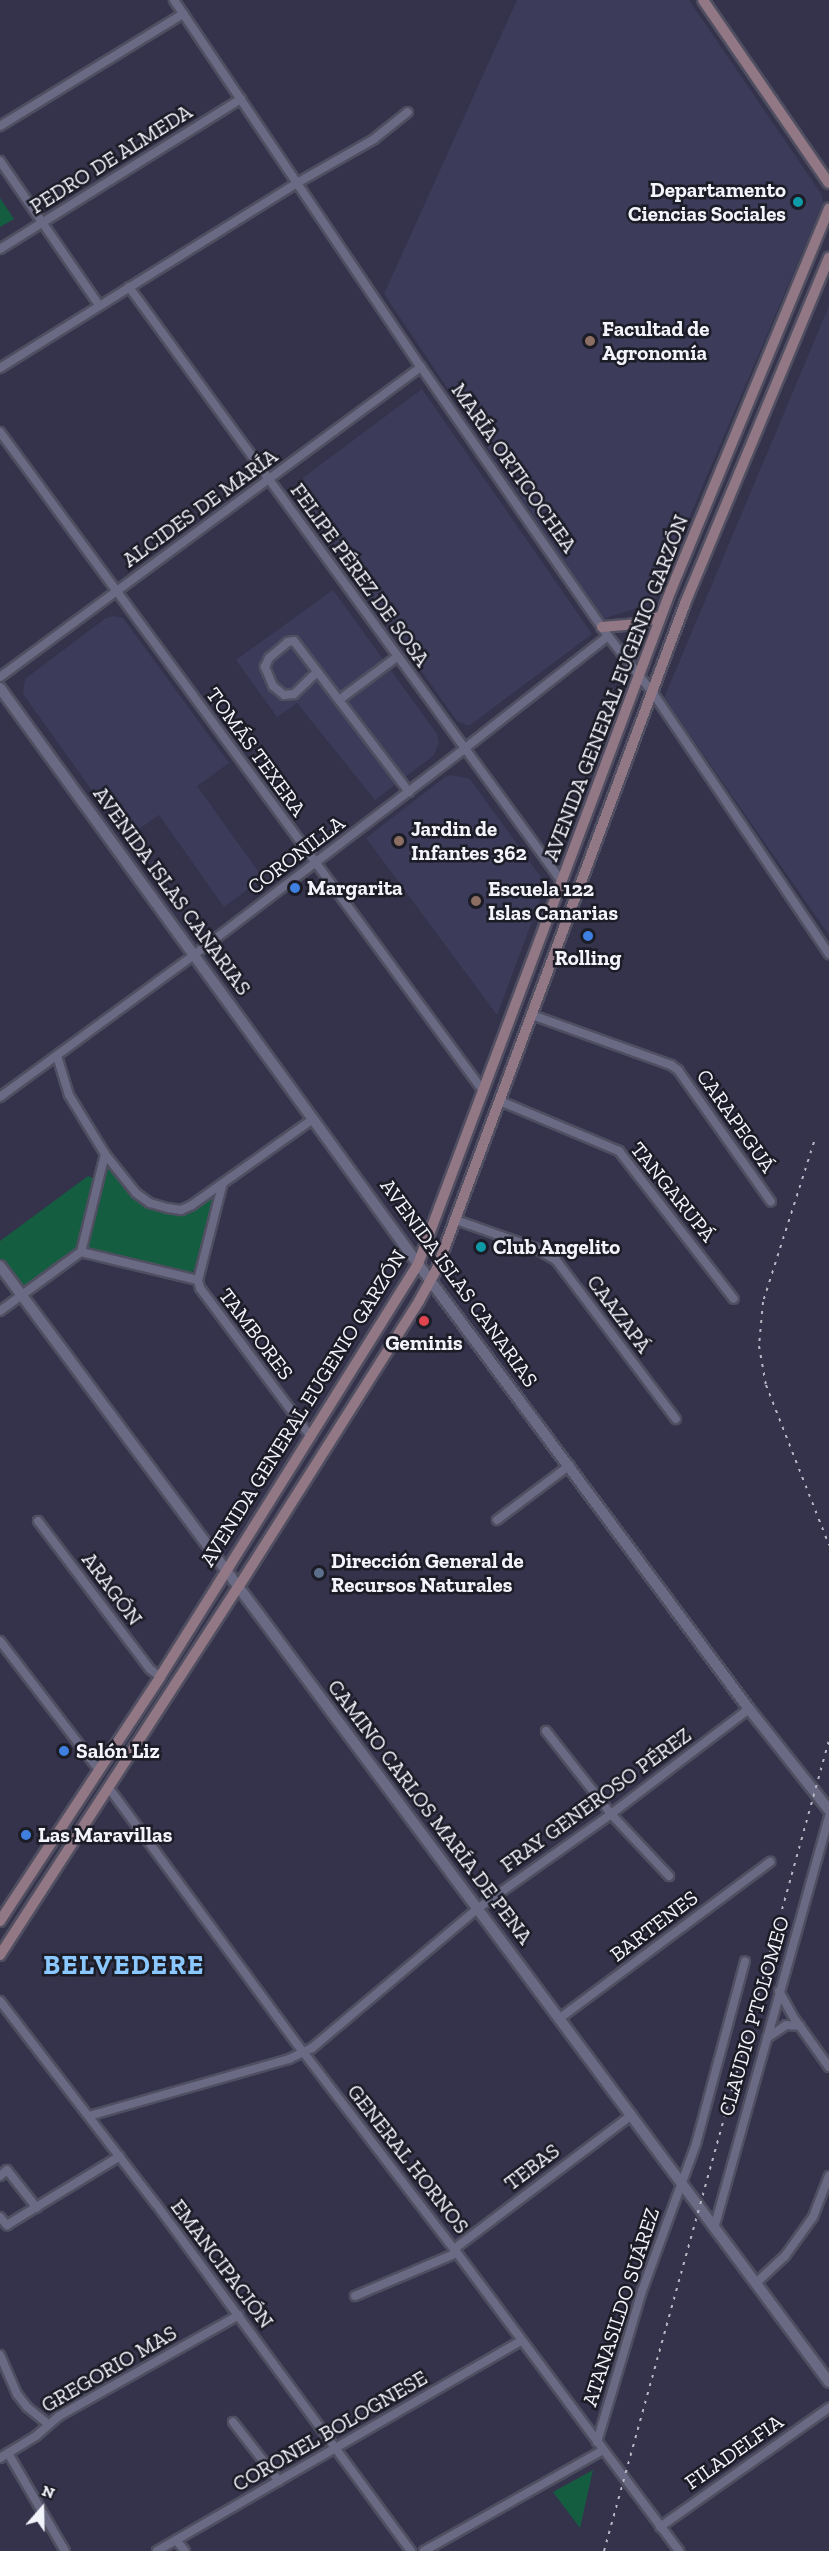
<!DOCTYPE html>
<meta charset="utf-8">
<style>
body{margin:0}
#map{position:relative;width:829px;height:2551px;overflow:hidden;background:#34334b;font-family:"Zilla Slab",serif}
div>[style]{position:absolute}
.built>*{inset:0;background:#3c3b59}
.green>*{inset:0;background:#145d41}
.roads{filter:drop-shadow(2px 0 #504f61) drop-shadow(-2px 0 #504f61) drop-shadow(0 2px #504f61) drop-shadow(0 -2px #504f61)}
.minor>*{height:8px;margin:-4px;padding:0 4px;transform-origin:4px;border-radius:4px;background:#6a6a84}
.tertiary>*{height:10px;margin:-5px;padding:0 5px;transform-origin:5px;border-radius:5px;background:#6a6a84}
.secondary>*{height:10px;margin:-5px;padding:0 5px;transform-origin:5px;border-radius:5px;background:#927785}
.rail>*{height:2px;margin-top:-1px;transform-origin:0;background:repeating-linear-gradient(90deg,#b7b7c5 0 3px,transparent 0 9px)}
.dots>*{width:16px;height:16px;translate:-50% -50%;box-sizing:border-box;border:3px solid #1c1c27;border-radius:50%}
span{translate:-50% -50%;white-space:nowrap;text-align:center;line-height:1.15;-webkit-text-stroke:5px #1c1c27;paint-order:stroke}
.street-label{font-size:21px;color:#f3f3fc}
.poi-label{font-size:21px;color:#f3f3fc;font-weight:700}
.right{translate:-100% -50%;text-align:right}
.left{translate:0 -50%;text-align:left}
.district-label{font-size:27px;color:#8bc8ff;font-weight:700;letter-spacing:1.5px}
.north{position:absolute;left:12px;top:2479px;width:60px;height:60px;-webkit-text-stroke:4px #1c1c27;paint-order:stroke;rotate:20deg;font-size:16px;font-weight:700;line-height:24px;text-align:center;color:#f3f3fc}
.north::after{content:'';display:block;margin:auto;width:21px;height:27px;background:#f3f3fc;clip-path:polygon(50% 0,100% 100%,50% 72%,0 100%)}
</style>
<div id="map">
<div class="built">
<i style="clip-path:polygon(517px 0,689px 0,822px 195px,823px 203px,653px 603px,603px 619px,384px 294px)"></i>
<i style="clip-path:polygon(829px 306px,829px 935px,664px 698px)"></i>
<i style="clip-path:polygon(422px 389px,592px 634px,469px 726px,457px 721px,296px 496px,300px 480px)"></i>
<i style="clip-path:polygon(333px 590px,437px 734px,439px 742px,434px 755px,375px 800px,297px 703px,277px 717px,236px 660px)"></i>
<i style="clip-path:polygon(113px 616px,123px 618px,229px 763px,197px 786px,263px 878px,224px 907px,159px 815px,126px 838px,23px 694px,25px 679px,106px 618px)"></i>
<i style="clip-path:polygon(452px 775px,470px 779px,546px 884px,497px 1015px,366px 838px,445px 777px)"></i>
</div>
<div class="green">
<i style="clip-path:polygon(0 198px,14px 219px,0 227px)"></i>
<i style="clip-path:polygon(107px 1167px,136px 1200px,153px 1208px,170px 1212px,194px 1207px,213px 1198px,200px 1260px,195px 1270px,189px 1273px,87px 1248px)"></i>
<i style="clip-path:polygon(88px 1176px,95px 1179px,76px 1249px,21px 1288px,0 1259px,0 1241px)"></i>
<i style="clip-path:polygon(593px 2470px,580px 2528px,553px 2492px)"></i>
</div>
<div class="roads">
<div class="minor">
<i style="left:174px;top:0;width:442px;rotate:56.1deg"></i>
<i style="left:421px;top:367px;width:328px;rotate:55.2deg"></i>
<i style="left:608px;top:636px;width:73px;rotate:51.7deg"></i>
<i style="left:653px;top:693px;width:315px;rotate:56deg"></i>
<i style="left:0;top:126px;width:215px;rotate:-31.5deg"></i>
<i style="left:0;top:161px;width:175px;rotate:55.5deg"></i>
<i style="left:0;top:249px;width:284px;rotate:-31.9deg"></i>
<i style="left:129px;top:287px;width:737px;rotate:53.94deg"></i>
<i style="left:0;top:368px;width:350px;rotate:-31.9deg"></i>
<i style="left:297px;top:183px;width:89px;rotate:-29.7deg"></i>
<i style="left:374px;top:139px;width:43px;rotate:-38.5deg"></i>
<i style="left:0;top:432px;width:818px;rotate:53.75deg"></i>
<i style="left:317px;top:672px;width:32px;rotate:136deg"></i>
<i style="left:294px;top:694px;width:10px;rotate:174deg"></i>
<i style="left:284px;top:695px;width:14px;rotate:-141deg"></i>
<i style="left:273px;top:686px;width:21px;rotate:-113deg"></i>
<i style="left:265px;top:667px;width:10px;rotate:-66deg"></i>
<i style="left:269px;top:658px;width:25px;rotate:-40deg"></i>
<i style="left:288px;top:642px;width:6px;rotate:-9deg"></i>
<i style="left:294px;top:641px;width:190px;rotate:52.7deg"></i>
<i style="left:0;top:677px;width:523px;rotate:-36.37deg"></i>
<i style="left:339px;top:700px;width:72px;rotate:-36.6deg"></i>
<i style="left:532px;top:1015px;width:148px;rotate:19.8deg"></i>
<i style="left:671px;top:1065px;width:9px;rotate:36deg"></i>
<i style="left:678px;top:1070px;width:161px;rotate:54.8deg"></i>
<i style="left:57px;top:1056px;width:41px;rotate:72.9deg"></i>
<i style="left:69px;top:1095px;width:69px;rotate:58.6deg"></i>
<i style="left:105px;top:1154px;width:50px;rotate:51.5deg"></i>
<i style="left:136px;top:1193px;width:17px;rotate:36deg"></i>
<i style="left:150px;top:1203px;width:19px;rotate:16deg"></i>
<i style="left:168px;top:1208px;width:13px;rotate:9deg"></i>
<i style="left:181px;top:1210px;width:12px;rotate:-24deg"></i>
<i style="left:192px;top:1205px;width:148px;rotate:-35.4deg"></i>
<i style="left:0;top:1097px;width:240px;rotate:-36.2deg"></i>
<i style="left:194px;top:955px;width:340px;rotate:-37.3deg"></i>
<i style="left:464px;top:749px;width:183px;rotate:-38.1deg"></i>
<i style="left:500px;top:1101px;width:129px;rotate:22.8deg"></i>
<i style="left:619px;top:1151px;width:187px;rotate:52.2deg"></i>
<i style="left:222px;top:1186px;width:97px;rotate:104.3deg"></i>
<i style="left:198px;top:1280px;width:8px;rotate:76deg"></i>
<i style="left:200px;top:1288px;width:186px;rotate:53.3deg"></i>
<i style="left:456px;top:1220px;width:84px;rotate:19.5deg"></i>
<i style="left:535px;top:1248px;width:24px;rotate:30deg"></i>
<i style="left:556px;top:1260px;width:199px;rotate:53deg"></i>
<i style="left:81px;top:1252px;width:101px;rotate:-76.2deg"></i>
<i style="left:0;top:1311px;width:100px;rotate:-36.1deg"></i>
<i style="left:81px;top:1252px;width:120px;rotate:13.5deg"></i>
<i style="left:497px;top:1520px;width:91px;rotate:-37deg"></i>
<i style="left:38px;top:1521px;width:186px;rotate:52.9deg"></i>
<i style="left:150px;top:1669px;width:13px;rotate:39deg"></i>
<i style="left:0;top:1641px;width:163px;rotate:52.5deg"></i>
<i style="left:546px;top:1731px;width:105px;rotate:51.9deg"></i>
<i style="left:611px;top:1814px;width:85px;rotate:46.9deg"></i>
<i style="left:109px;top:1788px;width:329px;rotate:53.7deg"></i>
<i style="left:304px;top:2053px;width:252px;rotate:52.6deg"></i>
<i style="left:457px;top:2253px;width:372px;rotate:53.3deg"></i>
<i style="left:779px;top:1991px;width:31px;rotate:61deg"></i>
<i style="left:794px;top:2018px;width:60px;rotate:54.5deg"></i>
<i style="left:0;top:2001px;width:256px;rotate:52.5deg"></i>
<i style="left:156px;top:2204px;width:431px;rotate:53.7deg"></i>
<i style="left:560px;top:2018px;width:262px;rotate:-36.6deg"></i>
<i style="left:767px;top:2038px;width:23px;rotate:-34deg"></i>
<i style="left:786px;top:2025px;width:14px;rotate:4deg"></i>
<i style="left:89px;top:2116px;width:208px;rotate:-15.9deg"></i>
<i style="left:289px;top:2059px;width:25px;rotate:-26deg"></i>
<i style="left:312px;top:2048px;width:216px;rotate:-40.1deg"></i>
<i style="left:477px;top:1909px;width:164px;rotate:-35.3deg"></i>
<i style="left:611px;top:1814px;width:173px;rotate:-37.3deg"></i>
<i style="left:0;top:2176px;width:9px;rotate:-41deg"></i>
<i style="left:7px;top:2170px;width:48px;rotate:51.7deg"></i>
<i style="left:0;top:2217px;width:11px;rotate:49deg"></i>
<i style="left:7px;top:2225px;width:132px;rotate:-31.4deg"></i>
<i style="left:715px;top:2225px;width:424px;rotate:-74.4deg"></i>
<i style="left:454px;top:2249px;width:223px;rotate:-37deg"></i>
<i style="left:756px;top:2283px;width:40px;rotate:-43deg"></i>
<i style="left:785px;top:2256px;width:48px;rotate:-54.3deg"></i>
<i style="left:813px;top:2217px;width:44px;rotate:-68.7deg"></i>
<i style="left:355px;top:2296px;width:111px;rotate:-22.9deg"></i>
<i style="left:0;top:2355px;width:43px;rotate:66.4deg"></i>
<i style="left:17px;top:2394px;width:16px;rotate:52deg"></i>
<i style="left:27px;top:2407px;width:27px;rotate:39deg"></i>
<i style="left:233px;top:2422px;width:75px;rotate:52.1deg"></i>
<i style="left:597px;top:2442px;width:158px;rotate:-73.4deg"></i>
<i style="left:642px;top:2291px;width:157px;rotate:-69.8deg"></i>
<i style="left:696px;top:2144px;width:189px;rotate:-75deg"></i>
<i style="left:8px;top:2453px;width:113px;rotate:59.8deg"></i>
<i style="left:0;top:2458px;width:42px;rotate:-31.4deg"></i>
<i style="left:36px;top:2436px;width:30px;rotate:-41deg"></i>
<i style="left:59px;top:2416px;width:206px;rotate:-29.3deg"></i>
<i style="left:660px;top:2527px;width:207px;rotate:-35.2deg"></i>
<i style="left:176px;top:2540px;width:14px;rotate:51deg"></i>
<i style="left:157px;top:2551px;width:419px;rotate:-30deg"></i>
<i style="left:424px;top:2551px;width:206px;rotate:-29.4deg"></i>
</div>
<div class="tertiary">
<i style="left:0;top:688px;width:712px;rotate:54.03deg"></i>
<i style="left:418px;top:1264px;width:555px;rotate:53.36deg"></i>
<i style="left:749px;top:1709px;width:129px;rotate:51.6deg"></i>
<i style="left:0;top:1266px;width:1390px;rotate:53.39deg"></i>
</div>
<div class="secondary">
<i style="left:703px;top:0;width:222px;rotate:55.5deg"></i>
<i style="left:602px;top:627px;width:36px;rotate:-5deg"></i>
<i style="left:638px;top:624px;width:24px;rotate:-19deg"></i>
<i style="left:0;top:1921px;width:292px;rotate:-56.7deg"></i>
<i style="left:160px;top:1677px;width:487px;rotate:-58deg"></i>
<i style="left:418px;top:1264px;width:720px;rotate:-69.43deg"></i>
<i style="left:671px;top:590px;width:413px;rotate:-67.5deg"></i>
<i style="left:0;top:1955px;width:440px;rotate:-57.1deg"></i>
<i style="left:239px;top:1586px;width:337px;rotate:-57.7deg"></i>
<i style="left:419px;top:1301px;width:38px;rotate:-61deg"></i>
<i style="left:437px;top:1268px;width:712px;rotate:-69.53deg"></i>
<i style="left:686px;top:601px;width:372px;rotate:-67.4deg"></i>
</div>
</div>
<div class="rail">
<i style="left:814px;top:1142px;width:168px;rotate:107.7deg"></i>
<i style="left:763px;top:1302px;width:44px;rotate:95.2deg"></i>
<i style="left:759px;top:1346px;width:40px;rotate:80deg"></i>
<i style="left:766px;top:1385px;width:172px;rotate:68.5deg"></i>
<i style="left:604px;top:2551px;width:842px;rotate:-74.49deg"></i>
</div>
<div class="dots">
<i style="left:798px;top:202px;background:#0f9aa8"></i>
<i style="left:590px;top:341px;background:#8d6e63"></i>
<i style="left:399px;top:841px;background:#8d6e63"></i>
<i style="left:295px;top:888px;background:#3f7fe0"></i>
<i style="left:476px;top:901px;background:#8d6e63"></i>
<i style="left:588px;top:936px;background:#3f7fe0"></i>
<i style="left:481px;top:1247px;background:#0f9aa8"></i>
<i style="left:424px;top:1321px;background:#e0444e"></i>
<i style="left:319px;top:1573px;background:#5c6f8a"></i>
<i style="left:64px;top:1751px;background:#3f7fe0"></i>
<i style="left:26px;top:1835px;background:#3f7fe0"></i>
</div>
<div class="street-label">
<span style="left:111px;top:159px;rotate:-32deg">PEDRO DE ALMEDA</span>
<span style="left:514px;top:468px;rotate:55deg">MARÍA ORTICOCHEA</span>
<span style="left:200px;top:508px;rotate:-36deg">ALCIDES DE MARÍA</span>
<span style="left:360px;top:575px;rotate:54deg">FELIPE PÉREZ DE SOSA</span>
<span style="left:616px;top:688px;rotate:-69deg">AVENIDA GENERAL EUGENIO GARZÓN</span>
<span style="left:256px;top:752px;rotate:54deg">TOMÁS TEXERA</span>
<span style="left:296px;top:855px;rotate:-37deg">CORONILLA</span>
<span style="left:172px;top:891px;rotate:54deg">AVENIDA ISLAS CANARIAS</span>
<span style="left:736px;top:1121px;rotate:55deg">CARAPEGUÁ</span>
<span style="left:673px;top:1192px;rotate:51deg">TANGARUPÁ</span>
<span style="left:459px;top:1283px;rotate:54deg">AVENIDA ISLAS CANARIAS</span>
<span style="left:619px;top:1314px;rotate:53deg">CAAZAPÁ</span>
<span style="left:256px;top:1334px;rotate:53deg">TAMBORES</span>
<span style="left:303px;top:1408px;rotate:-58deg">AVENIDA GENERAL EUGENIO GARZÓN</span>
<span style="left:112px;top:1589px;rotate:53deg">ARAGÓN</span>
<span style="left:596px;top:1800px;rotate:-36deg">FRAY GENEROSO PÉREZ</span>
<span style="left:430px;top:1812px;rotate:53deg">CAMINO CARLOS MARÍA DE PENA</span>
<span style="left:654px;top:1926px;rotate:-37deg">BARTENES</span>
<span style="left:754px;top:2016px;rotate:-74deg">CLAUDIO PTOLOMEO</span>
<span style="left:408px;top:2159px;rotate:52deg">GENERAL HORNOS</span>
<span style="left:532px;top:2167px;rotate:-37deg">TEBAS</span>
<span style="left:222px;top:2264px;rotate:53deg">EMANCIPACIÓN</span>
<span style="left:621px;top:2307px;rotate:-72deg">ATANASILDO SUÁREZ</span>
<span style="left:109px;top:2369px;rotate:-30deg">GREGORIO MAS</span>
<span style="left:330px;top:2431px;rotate:-30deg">CORONEL BOLOGNESE</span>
<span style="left:734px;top:2452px;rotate:-35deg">FILADELFIA</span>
</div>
<div class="poi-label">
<span class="right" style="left:786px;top:202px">Departamento<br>Ciencias Sociales</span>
<span class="left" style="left:602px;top:341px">Facultad de<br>Agronomía</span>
<span class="left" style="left:411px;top:841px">Jardin de<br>Infantes 362</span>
<span class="left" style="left:307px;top:888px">Margarita</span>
<span class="left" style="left:488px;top:901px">Escuela 122<br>Islas Canarias</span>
<span style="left:588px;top:958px">Rolling</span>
<span class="left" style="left:493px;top:1247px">Club Angelito</span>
<span style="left:424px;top:1343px">Geminis</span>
<span class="left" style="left:331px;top:1573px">Dirección General de<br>Recursos Naturales</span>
<span class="left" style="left:76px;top:1751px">Salón Liz</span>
<span class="left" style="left:38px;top:1835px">Las Maravillas</span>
</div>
<div class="district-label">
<span style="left:124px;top:1966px">BELVEDERE</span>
</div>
<div class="north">N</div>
</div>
